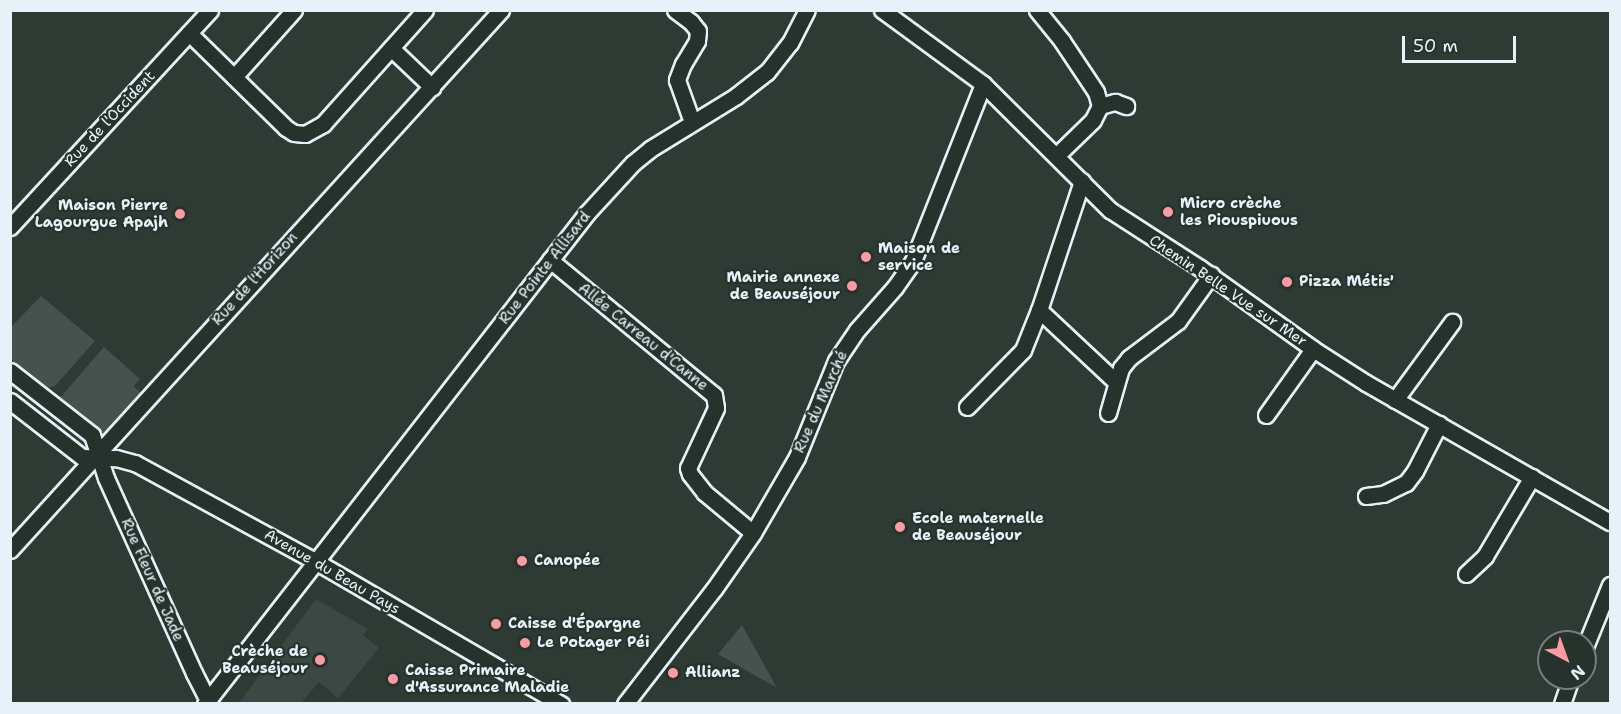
<!DOCTYPE html>
<meta charset="utf-8">
<style>
body{margin:0}
#map{position:relative;width:1621px;height:714px;overflow:hidden;background:#2e3b35;font-family:"Shantell Sans",sans-serif}
div>[style]{position:absolute}
.built>*{inset:0;background:#3b4843}
.green>*{inset:0;background:#45524e}
.roads{filter:drop-shadow(2px 0 #e8f1f8) drop-shadow(-2px 0 #e8f1f8) drop-shadow(0 2px #e8f1f8) drop-shadow(0 -2px #e8f1f8)}
.minor>*{height:15px;margin:-7.5px;padding:0 7.5px;transform-origin:7.5px;border-radius:7.5px;background:#26332d}
.dots>*{width:16px;height:16px;translate:-50% -50%;box-sizing:border-box;border:3px solid #26332d;border-radius:50%}
span{translate:-50% -50%;white-space:nowrap;text-align:center;line-height:1.15;-webkit-text-stroke:4.5px #26332d;paint-order:stroke}
.street-label{font-size:15px;color:#e8f1f8}
.poi-label{font-size:15px;color:#e8f1f8;font-weight:700}
.left{translate:0 -50%;text-align:left}
.right{translate:-100% -50%;text-align:right}
.frame{position:absolute;inset:0;border:12px solid #e8f1f8;pointer-events:none}
.north{position:absolute;left:1537px;top:630px;width:60px;height:60px;box-sizing:border-box;background:#26332d;border:2px solid #747f7e;border-radius:50%;rotate:139deg;font-size:16px;font-weight:700;line-height:24px;text-align:center;color:#e8f1f8}
.north::after{content:'';display:block;margin:auto;width:21px;height:27px;background:#ff9aa2;clip-path:polygon(50% 0,100% 100%,50% 72%,0 100%)}
.scale{position:absolute;left:1402px;top:36px;width:114px;height:27px;box-sizing:border-box;border:3px solid #e8f1f8;border-top:0;padding-left:8px;font-size:18px;line-height:21px;white-space:nowrap;color:#e8f1f8;-webkit-text-stroke:4px #26332d;paint-order:stroke}
</style>
<div id="map">
<div class="built">
<i style="clip-path:polygon(316px 599px,368px 629px,363px 635px,379px 648px,338px 698px,319px 682px,301px 703px,239px 703px)"></i>
</div>
<div class="green">
<i style="clip-path:polygon(41px 296px,95px 341px,55px 386px,44px 389px,11px 360px,11px 327px)"></i>
<i style="clip-path:polygon(104px 347px,140px 379px,134px 386px,141px 393px,108px 431px,106px 430px,103px 434px,60px 398px)"></i>
<i style="clip-path:polygon(742px 625px,777px 688px,718px 654px)"></i>
</div>
<div class="roads">
<div class="minor">
<i style="left:675px;top:10px;width:20px;rotate:37deg"></i>
<i style="left:691px;top:22px;width:11px;rotate:52deg"></i>
<i style="left:698px;top:31px;width:10px;rotate:96deg"></i>
<i style="left:697px;top:41px;width:27px;rotate:121deg"></i>
<i style="left:683px;top:64px;width:17px;rotate:111deg"></i>
<i style="left:677px;top:80px;width:45px;rotate:70.3deg"></i>
<i style="left:882px;top:10px;width:125px;rotate:36.2deg"></i>
<i style="left:983px;top:84px;width:179px;rotate:44.8deg"></i>
<i style="left:1110px;top:210px;width:107px;rotate:32.8deg"></i>
<i style="left:1200px;top:268px;width:139px;rotate:35.6deg"></i>
<i style="left:1313px;top:349px;width:63px;rotate:32.7deg"></i>
<i style="left:1366px;top:383px;width:281px;rotate:29.7deg"></i>
<i style="left:1037px;top:10px;width:40px;rotate:51deg"></i>
<i style="left:1062px;top:41px;width:61px;rotate:56.3deg"></i>
<i style="left:1096px;top:92px;width:15px;rotate:74deg"></i>
<i style="left:1100px;top:106px;width:16px;rotate:117deg"></i>
<i style="left:1093px;top:120px;width:50px;rotate:135.8deg"></i>
<i style="left:189px;top:33px;width:136px;rotate:44.4deg"></i>
<i style="left:286px;top:128px;width:9px;rotate:32deg"></i>
<i style="left:294px;top:133px;width:11px;rotate:5deg"></i>
<i style="left:305px;top:134px;width:21px;rotate:-29deg"></i>
<i style="left:323px;top:124px;width:153px;rotate:-48.2deg"></i>
<i style="left:391px;top:48px;width:57px;rotate:43.6deg"></i>
<i style="left:234px;top:77px;width:90px;rotate:-48.2deg"></i>
<i style="left:1100px;top:106px;width:16px;rotate:-15deg"></i>
<i style="left:1115px;top:102px;width:12px;rotate:20deg"></i>
<i style="left:1082px;top:181px;width:136px;rotate:108.4deg"></i>
<i style="left:1039px;top:310px;width:104px;rotate:43.1deg"></i>
<i style="left:10px;top:227px;width:295px;rotate:-47.3deg"></i>
<i style="left:550px;top:260px;width:212px;rotate:39.5deg"></i>
<i style="left:714px;top:395px;width:13px;rotate:81deg"></i>
<i style="left:716px;top:408px;width:66px;rotate:115deg"></i>
<i style="left:688px;top:468px;width:6px;rotate:72deg"></i>
<i style="left:690px;top:474px;width:24px;rotate:52deg"></i>
<i style="left:705px;top:493px;width:62px;rotate:39.8deg"></i>
<i style="left:10px;top:371px;width:104px;rotate:38deg"></i>
<i style="left:92px;top:435px;width:45px;rotate:72deg"></i>
<i style="left:106px;top:478px;width:214px;rotate:65.7deg"></i>
<i style="left:194px;top:673px;width:35px;rotate:63deg"></i>
<i style="left:1395px;top:400px;width:97px;rotate:-53.8deg"></i>
<i style="left:10px;top:401px;width:91px;rotate:37.9deg"></i>
<i style="left:82px;top:457px;width:34px;rotate:2deg"></i>
<i style="left:116px;top:458px;width:20px;rotate:15deg"></i>
<i style="left:135px;top:463px;width:205px;rotate:28.6deg"></i>
<i style="left:315px;top:561px;width:285px;rotate:30.2deg"></i>
<i style="left:967px;top:407px;width:80px;rotate:-45.5deg"></i>
<i style="left:1023px;top:350px;width:43px;rotate:-68.2deg"></i>
<i style="left:1108px;top:413px;width:47px;rotate:-73.9deg"></i>
<i style="left:1121px;top:368px;width:13px;rotate:-51deg"></i>
<i style="left:1129px;top:358px;width:61px;rotate:-37.1deg"></i>
<i style="left:1178px;top:321px;width:57px;rotate:-54.3deg"></i>
<i style="left:1266px;top:415px;width:81px;rotate:-54.5deg"></i>
<i style="left:1366px;top:496px;width:17px;rotate:-7deg"></i>
<i style="left:1383px;top:494px;width:25px;rotate:-26deg"></i>
<i style="left:1406px;top:483px;width:15px;rotate:-53deg"></i>
<i style="left:1415px;top:471px;width:53px;rotate:-62.9deg"></i>
<i style="left:10px;top:550px;width:730px;rotate:-47.72deg"></i>
<i style="left:1466px;top:574px;width:26px;rotate:-43deg"></i>
<i style="left:1485px;top:556px;width:92px;rotate:-59.3deg"></i>
<i style="left:1585px;top:647px;width:67px;rotate:-68deg"></i>
<i style="left:205px;top:704px;width:622px;rotate:-52.12deg"></i>
<i style="left:587px;top:213px;width:68px;rotate:-47.4deg"></i>
<i style="left:633px;top:163px;width:22px;rotate:-39deg"></i>
<i style="left:650px;top:149px;width:101px;rotate:-31.6deg"></i>
<i style="left:736px;top:96px;width:39px;rotate:-38deg"></i>
<i style="left:767px;top:72px;width:37px;rotate:-52deg"></i>
<i style="left:790px;top:43px;width:37px;rotate:-63deg"></i>
<i style="left:625px;top:704px;width:145px;rotate:-52.3deg"></i>
<i style="left:714px;top:589px;width:68px;rotate:-55.1deg"></i>
<i style="left:753px;top:533px;width:88px;rotate:-59.9deg"></i>
<i style="left:797px;top:457px;width:104px;rotate:-67.9deg"></i>
<i style="left:836px;top:361px;width:37px;rotate:-56deg"></i>
<i style="left:857px;top:330px;width:57px;rotate:-48.5deg"></i>
<i style="left:895px;top:287px;width:32px;rotate:-55deg"></i>
<i style="left:913px;top:261px;width:190px;rotate:-68.4deg"></i>
<i style="left:1562px;top:704px;width:28px;rotate:-71deg"></i>
</div>
</div>
<div class="dots">
<i style="left:1168px;top:212px;background:#ff9aa2"></i>
<i style="left:180px;top:214px;background:#ff9aa2"></i>
<i style="left:866px;top:257px;background:#ff9aa2"></i>
<i style="left:1287px;top:282px;background:#ff9aa2"></i>
<i style="left:852px;top:286px;background:#ff9aa2"></i>
<i style="left:900px;top:527px;background:#ff9aa2"></i>
<i style="left:522px;top:561px;background:#ff9aa2"></i>
<i style="left:496px;top:624px;background:#ff9aa2"></i>
<i style="left:525px;top:643px;background:#ff9aa2"></i>
<i style="left:320px;top:660px;background:#ff9aa2"></i>
<i style="left:673px;top:673px;background:#ff9aa2"></i>
<i style="left:393px;top:679px;background:#ff9aa2"></i>
</div>
<div class="street-label">
<span style="left:110px;top:119px;rotate:-47deg">Rue de l'Occident</span>
<span style="left:545px;top:268px;rotate:-52deg">Rue Pointe Allisard</span>
<span style="left:255px;top:279px;rotate:-48deg">Rue de l'Horizon</span>
<span style="left:1228px;top:291px;rotate:34deg">Chemin Belle Vue sur Mer</span>
<span style="left:643px;top:337px;rotate:39deg">Allée Carreau d'Canne</span>
<span style="left:821px;top:402px;rotate:-66deg">Rue du Marché</span>
<span style="left:332px;top:572px;rotate:30deg">Avenue du Beau Pays</span>
<span style="left:152px;top:580px;rotate:66deg">Rue Fleur de Jade</span>
</div>
<div class="poi-label">
<span class="left" style="left:1180px;top:212px">Micro crèche<br>les Piouspiuous</span>
<span class="right" style="left:168px;top:214px">Maison Pierre<br>Lagourgue Apajh</span>
<span class="left" style="left:878px;top:257px">Maison de<br>service</span>
<span class="right" style="left:840px;top:286px">Mairie annexe<br>de Beauséjour</span>
<span class="left" style="left:1299px;top:282px">Pizza Métis'</span>
<span class="left" style="left:912px;top:527px">Ecole maternelle<br>de Beauséjour</span>
<span class="left" style="left:534px;top:561px">Canopée</span>
<span class="left" style="left:508px;top:624px">Caisse d'Épargne</span>
<span class="left" style="left:537px;top:643px">Le Potager Péi</span>
<span class="right" style="left:308px;top:660px">Crèche de<br>Beauséjour</span>
<span class="left" style="left:405px;top:679px">Caisse Primaire<br>d'Assurance Maladie</span>
<span class="left" style="left:685px;top:673px">Allianz</span>
</div>
<div class="frame"></div>
<div class="north">N</div>
<div class="scale">50 m</div>
</div>
